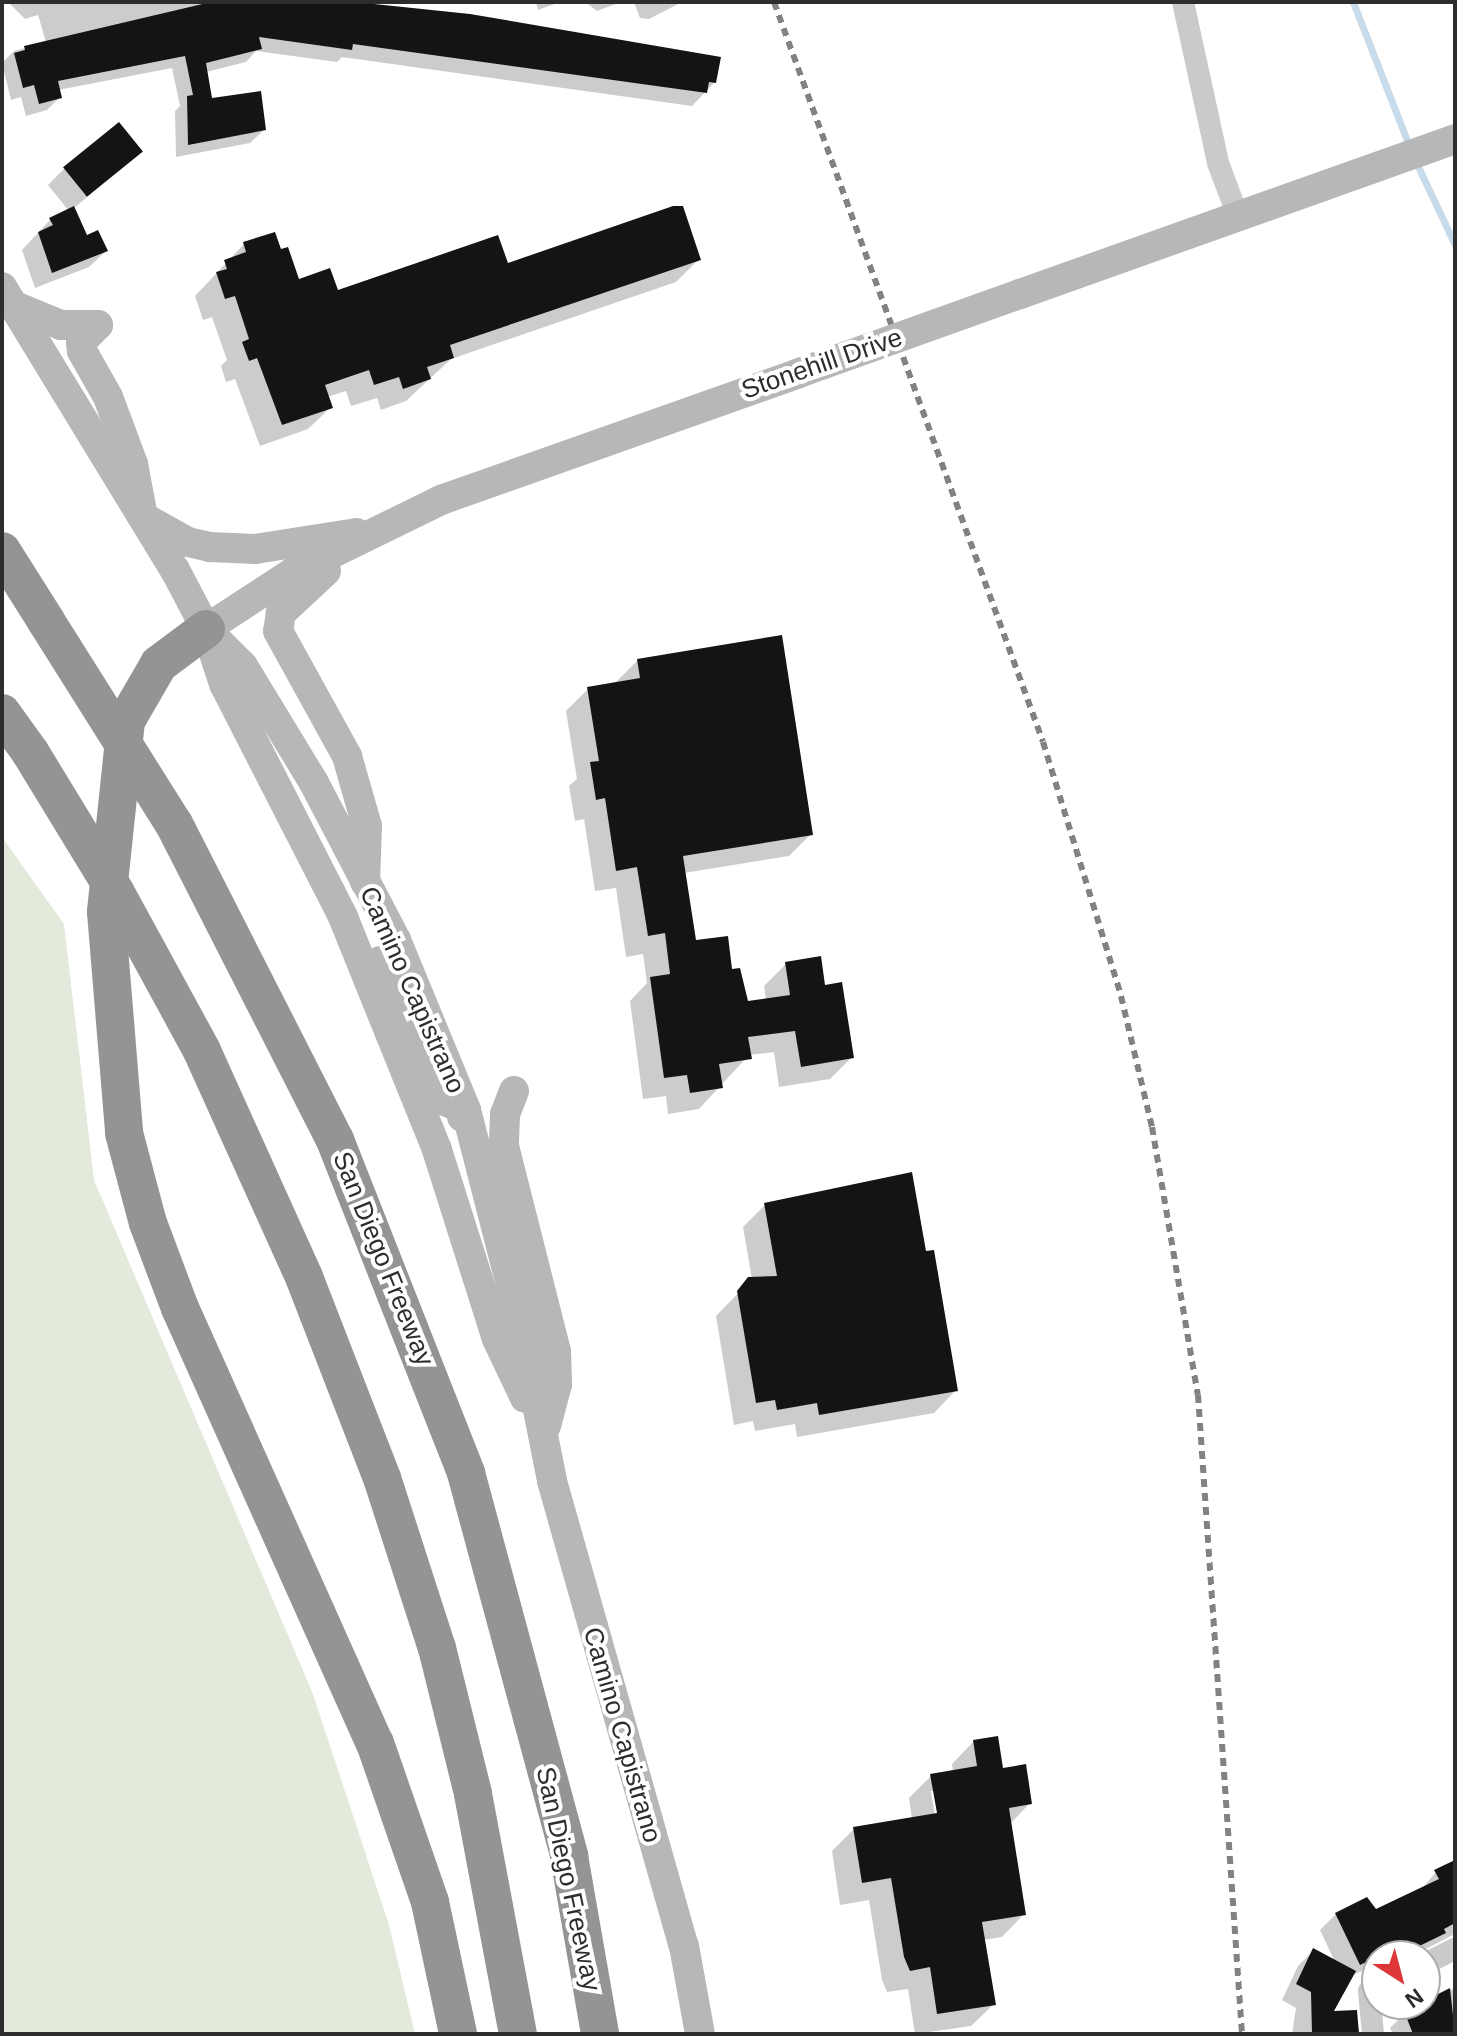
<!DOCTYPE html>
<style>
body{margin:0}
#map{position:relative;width:1457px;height:2036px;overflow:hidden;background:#fff;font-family:Helvetica,sans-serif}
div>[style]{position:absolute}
.green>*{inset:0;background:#e3eadc}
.shadow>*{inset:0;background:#0003}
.stream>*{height:7px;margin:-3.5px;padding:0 3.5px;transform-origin:3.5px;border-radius:3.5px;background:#c8dbea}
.building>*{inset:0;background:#141414;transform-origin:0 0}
.street>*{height:22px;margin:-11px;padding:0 11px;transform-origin:11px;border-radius:11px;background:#cacaca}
.secondary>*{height:30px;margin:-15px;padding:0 15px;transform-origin:15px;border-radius:15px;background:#b7b7b7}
.highway>*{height:38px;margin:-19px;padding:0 19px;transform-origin:19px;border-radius:19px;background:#949494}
.rail>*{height:6px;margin-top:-3px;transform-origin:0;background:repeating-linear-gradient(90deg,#828282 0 8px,transparent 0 14px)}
.secondary-bridge>*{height:30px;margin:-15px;padding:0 15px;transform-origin:15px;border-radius:15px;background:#b7b7b7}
.highway-bridge>*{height:38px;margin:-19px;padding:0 19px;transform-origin:19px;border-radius:19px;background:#949494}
span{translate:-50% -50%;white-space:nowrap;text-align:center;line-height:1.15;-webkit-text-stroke:8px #fff;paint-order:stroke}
.street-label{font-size:26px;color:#2d2d2d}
.frame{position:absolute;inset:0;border:4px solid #2d2d2d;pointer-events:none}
.north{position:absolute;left:1361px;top:1940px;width:80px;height:80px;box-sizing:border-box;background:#fff;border:2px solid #ababab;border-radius:50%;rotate:144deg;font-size:22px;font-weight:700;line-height:32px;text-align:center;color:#2d2d2d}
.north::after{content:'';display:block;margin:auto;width:28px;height:36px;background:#dd3739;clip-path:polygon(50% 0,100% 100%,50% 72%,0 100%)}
</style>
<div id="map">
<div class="green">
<i style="clip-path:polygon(2px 837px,64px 924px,94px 1180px,313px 1694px,389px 1925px,415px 2034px,2px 2034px)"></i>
</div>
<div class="shadow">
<i style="clip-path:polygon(8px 2px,356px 2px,718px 58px,714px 83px,692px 106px,342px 57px,337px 62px,256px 51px,246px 62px,206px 72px,211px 100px,264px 130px,250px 143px,176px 157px,175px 111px,180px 106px,172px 68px,58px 90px,60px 97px,47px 110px,26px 116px,21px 97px,11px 100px,2px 63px,14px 51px,46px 42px,38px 15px,25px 19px)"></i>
<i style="clip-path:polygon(536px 2px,560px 2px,538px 10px)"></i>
<i style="clip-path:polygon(585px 2px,621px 2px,597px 11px)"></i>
<i style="clip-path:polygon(634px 2px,682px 2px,649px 19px,640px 18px)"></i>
<i style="clip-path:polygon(140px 152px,73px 209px,86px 237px,106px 251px,89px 267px,35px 288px,22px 250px,50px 220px,69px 211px,48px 185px,64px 169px)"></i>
<i style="clip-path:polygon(244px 244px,279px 252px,298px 282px,336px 292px,506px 265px,699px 259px,676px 282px,451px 359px,406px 401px,381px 410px,377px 398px,351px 406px,346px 391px,327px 397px,331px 407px,308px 429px,260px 446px,235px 379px,226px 382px,221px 366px,227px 360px,212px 317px,203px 320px,195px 296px)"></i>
<i style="clip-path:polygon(638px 660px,811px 834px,789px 856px,684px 873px,694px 943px,731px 971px,747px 1003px,766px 1000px,764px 986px,786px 964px,823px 987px,852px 1057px,830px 1079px,779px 1087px,774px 1052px,749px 1055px,699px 1109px,668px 1114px,666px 1096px,643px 1099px,630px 1001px,647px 983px,643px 954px,626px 957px,616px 888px,595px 891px,584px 819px,575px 821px,569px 786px,577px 779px,566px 711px,588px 689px,616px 682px)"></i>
<i style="clip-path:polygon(765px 1205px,924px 1253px,956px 1390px,934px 1413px,797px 1437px,795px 1424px,755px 1431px,753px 1421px,734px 1425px,716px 1316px,752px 1279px,743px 1227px)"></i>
<i style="clip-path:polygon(evenodd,974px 1741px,1030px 1803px,1010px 1824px,1024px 1914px,1002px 1937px,983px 1940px,994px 2004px,971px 2026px,915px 2034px,908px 1989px,887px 1992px,882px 1980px,869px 1900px,840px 1905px,832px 1851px,854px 1829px,912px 1819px,909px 1798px,931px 1776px,953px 1772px,952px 1764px,974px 1741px,931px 1791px,935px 1791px,940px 1823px,936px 1823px,931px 1791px)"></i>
<i style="clip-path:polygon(1455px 1862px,1455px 1934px,1412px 1956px,1377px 1956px,1377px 1964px,1351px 1976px,1330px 2013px,1355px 2012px,1360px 2034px,1292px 2034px,1296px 2008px,1282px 2000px,1298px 1966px,1314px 1950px,1335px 1962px,1320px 1930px,1336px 1914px,1375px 1912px,1421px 1890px,1436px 1872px)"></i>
<i style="clip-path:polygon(1455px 1988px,1455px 2034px,1393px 2034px,1390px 2028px,1405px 2013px)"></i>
</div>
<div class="stream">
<i style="left:1353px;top:2px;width:157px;rotate:68.7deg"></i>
<i style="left:1415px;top:160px;width:94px;rotate:64.8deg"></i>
</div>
<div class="building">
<i style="clip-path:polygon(211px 2px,355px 2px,470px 14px,721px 57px,716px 83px,709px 82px,707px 93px,353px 44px,352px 50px,259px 37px,262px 49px,206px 63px,212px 98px,261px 91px,266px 130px,188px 145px,187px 96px,193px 95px,185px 56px,58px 81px,62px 98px,39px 104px,34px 85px,23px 88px,14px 53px,25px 50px,24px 46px)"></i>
<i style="left:119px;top:122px;width:38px;height:72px;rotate:51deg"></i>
<i style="clip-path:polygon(74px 206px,87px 235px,98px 230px,108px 251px,52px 273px,38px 232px,53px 225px,49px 218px)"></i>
<i style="clip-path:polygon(673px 206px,683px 206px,701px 260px,450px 345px,454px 358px,427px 367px,431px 379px,403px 389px,399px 377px,374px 385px,369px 370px,325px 385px,333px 408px,282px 425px,257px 358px,249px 361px,242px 342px,249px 339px,235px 296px,225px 299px,216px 272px,227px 269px,224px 260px,246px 252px,243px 242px,275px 232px,281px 249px,288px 247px,299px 279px,330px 268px,338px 290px,498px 235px,508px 263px)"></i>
<i style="clip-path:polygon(782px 635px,813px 835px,683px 856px,696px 940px,728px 936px,732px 969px,740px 968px,748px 1001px,790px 995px,785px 962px,821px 956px,825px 985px,842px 982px,854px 1058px,801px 1067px,795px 1031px,748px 1037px,752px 1059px,719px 1064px,723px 1088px,690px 1093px,687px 1075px,664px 1078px,650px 977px,670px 974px,665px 933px,648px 936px,637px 867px,616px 871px,605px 798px,596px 800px,590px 762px,599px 761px,587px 687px,640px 678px,637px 659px)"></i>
<i style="clip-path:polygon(912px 1172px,926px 1251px,934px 1250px,958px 1391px,819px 1415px,817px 1403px,777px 1410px,775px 1400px,756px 1403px,737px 1291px,748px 1277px,777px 1276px,764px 1203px)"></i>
<i style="clip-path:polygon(998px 1736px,1003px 1768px,1026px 1764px,1032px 1804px,1009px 1808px,1026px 1915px,982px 1922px,996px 2005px,937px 2014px,930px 1967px,910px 1971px,904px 1957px,891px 1878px,862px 1883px,853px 1827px,937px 1813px,930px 1774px,977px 1766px,973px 1740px)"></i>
<i style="clip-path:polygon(1455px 1860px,1455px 1923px,1444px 1929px,1446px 1933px,1405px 1953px,1401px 1945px,1360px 1965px,1335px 1913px,1367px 1897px,1376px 1909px,1439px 1879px,1434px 1870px)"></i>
<i style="clip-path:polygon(1313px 1948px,1356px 1971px,1334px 2011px,1357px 2010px,1359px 2034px,1312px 2034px,1311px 1992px,1296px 1984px)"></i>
<i style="clip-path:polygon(1450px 1988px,1455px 2034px,1413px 2034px,1404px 2011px)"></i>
</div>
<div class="street">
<i style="left:1183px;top:2px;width:165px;rotate:77.7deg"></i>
<i style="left:1218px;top:163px;width:57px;rotate:69.3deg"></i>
<i style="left:1425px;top:1964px;width:34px;rotate:-27deg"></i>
<i style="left:1373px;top:2034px;width:43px;rotate:-95.3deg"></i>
<i style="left:1369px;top:1991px;width:9px;rotate:-27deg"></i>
</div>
<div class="secondary">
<i style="left:2px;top:287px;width:332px;rotate:58.6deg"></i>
<i style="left:175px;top:570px;width:67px;rotate:62.3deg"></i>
<i style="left:206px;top:629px;width:58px;rotate:71.9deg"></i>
<i style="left:224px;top:684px;width:262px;rotate:62.9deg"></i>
<i style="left:343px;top:917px;width:251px;rotate:68deg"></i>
<i style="left:437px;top:1150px;width:198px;rotate:72.4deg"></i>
<i style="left:497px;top:1339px;width:65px;rotate:64.6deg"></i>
<i style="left:1020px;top:294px;width:462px;rotate:-19.6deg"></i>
<i style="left:15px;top:306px;width:50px;rotate:22.4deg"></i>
<i style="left:61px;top:325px;width:37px"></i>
<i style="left:98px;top:325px;width:24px;rotate:135deg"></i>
<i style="left:81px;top:342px;width:9px;rotate:84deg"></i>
<i style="left:82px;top:351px;width:53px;rotate:60.5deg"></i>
<i style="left:108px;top:397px;width:72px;rotate:69.5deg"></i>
<i style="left:133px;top:464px;width:54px;rotate:79.3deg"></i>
<i style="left:143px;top:517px;width:51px;rotate:29.1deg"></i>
<i style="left:188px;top:542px;width:23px;rotate:13deg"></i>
<i style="left:210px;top:547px;width:45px;rotate:2.5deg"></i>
<i style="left:255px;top:549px;width:103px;rotate:-8.9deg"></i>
<i style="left:326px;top:571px;width:62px;rotate:137deg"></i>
<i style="left:281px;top:613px;width:18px;rotate:99deg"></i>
<i style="left:278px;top:631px;width:143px;rotate:61.1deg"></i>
<i style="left:347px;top:756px;width:73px;rotate:74.1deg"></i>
<i style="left:367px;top:826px;width:56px;rotate:92deg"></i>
<i style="left:206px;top:629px;width:52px;rotate:45deg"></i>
<i style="left:243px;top:666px;width:135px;rotate:58.7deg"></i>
<i style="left:313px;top:781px;width:179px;rotate:62.4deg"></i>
<i style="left:396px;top:940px;width:184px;rotate:67.6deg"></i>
<i style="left:466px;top:1110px;width:221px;rotate:75.6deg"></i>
<i style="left:521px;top:1324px;width:160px;rotate:78.8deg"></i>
<i style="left:552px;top:1481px;width:483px;rotate:74.2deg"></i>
<i style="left:684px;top:1946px;width:89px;rotate:79.7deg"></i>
<i style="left:206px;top:629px;width:103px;rotate:-33.1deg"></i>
<i style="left:292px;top:573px;width:166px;rotate:-26.1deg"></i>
<i style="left:441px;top:500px;width:380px;rotate:-19.5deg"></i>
<i style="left:380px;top:961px;width:134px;rotate:67.1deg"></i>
<i style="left:432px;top:1084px;width:17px;rotate:62deg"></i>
<i style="left:440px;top:1099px;width:28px;rotate:23deg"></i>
<i style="left:466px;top:1110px;width:8px;rotate:120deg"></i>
<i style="left:514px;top:1091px;width:25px;rotate:111deg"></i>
<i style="left:505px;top:1114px;width:32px;rotate:92deg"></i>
<i style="left:504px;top:1146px;width:212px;rotate:75.8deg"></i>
<i style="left:556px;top:1352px;width:32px;rotate:88deg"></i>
<i style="left:557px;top:1384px;width:43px;rotate:104.7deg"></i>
</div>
<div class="highway">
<i style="left:2px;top:551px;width:83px;rotate:57.8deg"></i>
<i style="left:206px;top:629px;width:59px;rotate:143.3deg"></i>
<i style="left:159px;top:664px;width:66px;rotate:120.1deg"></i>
<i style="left:126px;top:721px;width:192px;rotate:96deg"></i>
<i style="left:106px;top:912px;width:222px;rotate:85.3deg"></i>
<i style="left:124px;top:1133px;width:93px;rotate:75.1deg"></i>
<i style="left:148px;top:1223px;width:91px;rotate:69.4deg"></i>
<i style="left:180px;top:1308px;width:477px;rotate:65.9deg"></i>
<i style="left:375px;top:1743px;width:168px;rotate:70.9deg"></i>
<i style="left:430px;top:1902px;width:135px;rotate:78deg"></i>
<i style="left:2px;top:713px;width:48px;rotate:54.3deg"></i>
<i style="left:174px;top:824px;width:355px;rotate:63deg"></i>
<i style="left:335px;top:1140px;width:358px;rotate:68.5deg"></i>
<i style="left:466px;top:1473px;width:397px;rotate:74.9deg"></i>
<i style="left:569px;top:1856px;width:181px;rotate:80.1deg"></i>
<i style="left:202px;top:1051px;width:248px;rotate:65.7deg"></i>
<i style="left:304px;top:1277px;width:216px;rotate:68.8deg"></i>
<i style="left:382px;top:1478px;width:179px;rotate:72.1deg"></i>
<i style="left:437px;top:1648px;width:150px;rotate:76.1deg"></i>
<i style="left:473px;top:1794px;width:244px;rotate:79.4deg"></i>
</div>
<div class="rail">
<i style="left:774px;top:2px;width:787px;rotate:70.02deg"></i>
<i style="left:1043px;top:742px;width:266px;rotate:72.9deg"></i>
<i style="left:1121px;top:996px;width:135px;rotate:76.7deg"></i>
<i style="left:1152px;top:1127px;width:272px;rotate:80.3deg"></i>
<i style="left:1198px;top:1395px;width:641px;rotate:86.06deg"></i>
</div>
<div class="secondary-bridge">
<i style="left:799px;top:373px;width:235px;rotate:-19.7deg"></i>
</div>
<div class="highway-bridge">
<i style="left:46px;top:621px;width:240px;rotate:57.8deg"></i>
<i style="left:30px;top:752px;width:165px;rotate:58.6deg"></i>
<i style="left:116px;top:893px;width:180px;rotate:61.4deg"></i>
</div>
<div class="street-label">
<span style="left:822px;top:364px;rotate:-19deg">Stonehill Drive</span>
<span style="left:412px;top:990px;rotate:66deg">Camino Capistrano</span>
<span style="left:383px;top:1259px;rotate:68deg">San Diego Freeway</span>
<span style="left:622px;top:1735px;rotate:74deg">Camino Capistrano</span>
<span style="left:568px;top:1879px;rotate:78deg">San Diego Freeway</span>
</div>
<div class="frame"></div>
<div class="north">N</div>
</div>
